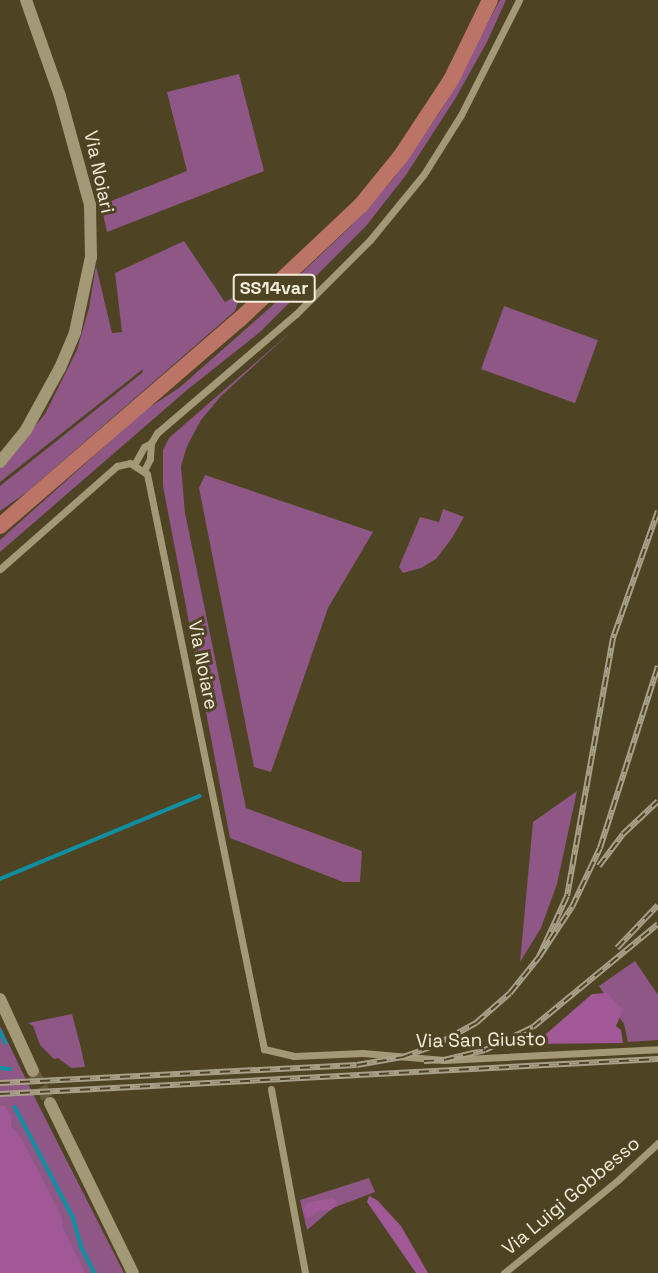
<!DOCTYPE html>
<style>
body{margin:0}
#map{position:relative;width:658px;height:1273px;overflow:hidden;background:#4e4323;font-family:"Space Grotesk",sans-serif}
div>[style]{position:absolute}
.green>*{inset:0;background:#8e5786;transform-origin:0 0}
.forest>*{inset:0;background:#a15897}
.stream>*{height:3.5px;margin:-1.75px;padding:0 1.75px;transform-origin:1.75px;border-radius:1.75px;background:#118fa2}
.secondary-tunnel>*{height:12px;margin-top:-6px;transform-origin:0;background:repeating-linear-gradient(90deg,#675c3f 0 12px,transparent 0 18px)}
.street>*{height:7px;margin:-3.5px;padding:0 3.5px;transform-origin:3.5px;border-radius:3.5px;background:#a49976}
.secondary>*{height:12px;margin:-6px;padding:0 6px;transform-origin:6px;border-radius:6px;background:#a49976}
.highway>*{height:16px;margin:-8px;padding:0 8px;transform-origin:8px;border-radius:8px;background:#bb7466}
.rail>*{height:6px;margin-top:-3px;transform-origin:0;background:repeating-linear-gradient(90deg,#4e4323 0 10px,#a8a088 0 20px);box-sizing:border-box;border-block:2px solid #a8a088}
span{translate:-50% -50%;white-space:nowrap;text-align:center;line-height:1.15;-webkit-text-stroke:6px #4e4323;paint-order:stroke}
.shield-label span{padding:2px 5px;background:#4e4323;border:2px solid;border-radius:5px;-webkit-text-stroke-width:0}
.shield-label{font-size:18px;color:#f3eddb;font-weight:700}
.street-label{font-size:19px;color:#f3eddb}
</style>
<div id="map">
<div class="green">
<i style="clip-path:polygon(500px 0,506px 0,487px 42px,455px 99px,406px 175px,366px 226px,260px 332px,187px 390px,0 552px,0 540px,144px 411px,179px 388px,273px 305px,288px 286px,351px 226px,393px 179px,440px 112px)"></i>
<i style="clip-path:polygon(239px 74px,264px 171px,107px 232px,101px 205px,187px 171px,167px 92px)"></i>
<i style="clip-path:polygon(184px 241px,225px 302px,241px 293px,235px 311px,27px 492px,0 511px,0 486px,142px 373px,143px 369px,0 482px,0 468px,45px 414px,77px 350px,89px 308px,96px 266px,112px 333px,122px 332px,115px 273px)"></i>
<i style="left:504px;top:306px;width:100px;height:67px;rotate:20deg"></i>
<i style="clip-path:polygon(293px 330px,221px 396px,201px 420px,187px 446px,181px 466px,185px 513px,246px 808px,362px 851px,360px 882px,343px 882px,230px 838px,163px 486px,163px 450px,169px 438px)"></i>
<i style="clip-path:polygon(205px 475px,373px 532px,328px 608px,271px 772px,254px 767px,199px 488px)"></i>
<i style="clip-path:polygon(443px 509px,464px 517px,452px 538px,436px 559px,421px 568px,403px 573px,399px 567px,420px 517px,439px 522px)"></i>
<i style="clip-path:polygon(577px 791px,557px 884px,541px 928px,520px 962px,533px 822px)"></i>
<i style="clip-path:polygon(635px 961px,658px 995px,658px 1040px,628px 1042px,624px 1024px,599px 986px)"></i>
<i style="clip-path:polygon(72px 1014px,81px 1048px,85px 1067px,71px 1068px,58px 1058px,54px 1059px,40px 1045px,33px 1026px,28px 1023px)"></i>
<i style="clip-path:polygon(0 1026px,39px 1106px,124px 1273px,0 1273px)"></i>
<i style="clip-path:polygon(369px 1178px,375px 1192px,333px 1208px,307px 1230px,300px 1200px)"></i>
</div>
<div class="forest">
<i style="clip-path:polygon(607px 993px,623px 1010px,616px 1026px,621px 1030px,623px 1043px,530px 1044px,538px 1041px,592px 994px)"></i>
<i style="clip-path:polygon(0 1106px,4px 1106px,11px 1115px,11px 1126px,19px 1134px,61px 1215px,64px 1231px,85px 1273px,0 1273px)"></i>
<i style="clip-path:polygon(369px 1196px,377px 1200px,401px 1226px,428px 1273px,416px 1273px,367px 1202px)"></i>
<i style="clip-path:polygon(333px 1198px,338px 1203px,331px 1210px,318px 1211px,307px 1219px,303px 1210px,307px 1203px)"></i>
</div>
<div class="stream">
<i style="left:0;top:879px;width:216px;rotate:-22.6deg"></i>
<i style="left:0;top:1031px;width:13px;rotate:63deg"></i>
<i style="left:0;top:1068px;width:10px;rotate:6deg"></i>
<i style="left:15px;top:1107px;width:124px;rotate:62.2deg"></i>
<i style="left:73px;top:1217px;width:32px;rotate:74deg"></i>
<i style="left:82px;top:1248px;width:28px;rotate:63deg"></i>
</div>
<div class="secondary-tunnel">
<i style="left:33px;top:1071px;width:36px;rotate:62deg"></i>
</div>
<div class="street">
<i style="left:151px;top:443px;width:12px;rotate:-59deg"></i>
<i style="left:157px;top:433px;width:183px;rotate:-40.6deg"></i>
<i style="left:296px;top:314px;width:105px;rotate:-45deg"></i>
<i style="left:370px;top:240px;width:85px;rotate:-50.7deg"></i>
<i style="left:424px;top:174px;width:70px;rotate:-57.9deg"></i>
<i style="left:461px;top:115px;width:129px;rotate:-63.2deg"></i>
<i style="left:134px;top:465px;width:21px;rotate:-61deg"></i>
<i style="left:144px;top:447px;width:8px;rotate:-30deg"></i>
<i style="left:151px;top:443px;width:16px;rotate:94deg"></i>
<i style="left:150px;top:459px;width:13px;rotate:117deg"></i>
<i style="left:0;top:569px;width:156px;rotate:-41.4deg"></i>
<i style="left:117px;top:466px;width:13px;rotate:-13deg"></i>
<i style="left:130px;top:463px;width:20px;rotate:33deg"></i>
<i style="left:147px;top:474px;width:587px;rotate:78.5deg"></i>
<i style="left:264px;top:1049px;width:31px;rotate:13deg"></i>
<i style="left:294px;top:1056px;width:69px;rotate:-2.5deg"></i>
<i style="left:363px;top:1053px;width:81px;rotate:4.9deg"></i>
<i style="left:444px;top:1060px;width:214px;rotate:-2.9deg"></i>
<i style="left:271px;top:1089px;width:187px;rotate:79.5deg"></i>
<i style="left:504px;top:1273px;width:147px;rotate:-39.2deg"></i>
<i style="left:618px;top:1180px;width:54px;rotate:-42.8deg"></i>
</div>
<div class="secondary">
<i style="left:0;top:462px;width:41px;rotate:-50.9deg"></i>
<i style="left:26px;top:430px;width:71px;rotate:-61.3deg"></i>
<i style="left:60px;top:368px;width:39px;rotate:-67deg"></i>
<i style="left:75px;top:332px;width:77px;rotate:-78deg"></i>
<i style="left:91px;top:257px;width:52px;rotate:-91.1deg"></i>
<i style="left:90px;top:205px;width:113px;rotate:-105.4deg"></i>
<i style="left:60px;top:96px;width:102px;rotate:-109.5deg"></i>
<i style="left:0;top:999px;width:79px;rotate:65.4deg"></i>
<i style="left:50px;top:1103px;width:189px;rotate:64deg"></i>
</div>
<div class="highway">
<i style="left:0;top:526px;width:316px;rotate:-40.8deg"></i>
<i style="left:239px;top:320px;width:168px;rotate:-43.3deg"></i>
<i style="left:361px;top:205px;width:63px;rotate:-50.8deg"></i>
<i style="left:401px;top:156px;width:91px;rotate:-56.7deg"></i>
<i style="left:451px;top:80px;width:89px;rotate:-64deg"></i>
</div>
<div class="rail">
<i style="left:658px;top:511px;width:135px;rotate:109.5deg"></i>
<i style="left:613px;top:638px;width:262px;rotate:100.1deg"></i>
<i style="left:567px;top:896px;width:67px;rotate:114.7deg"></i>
<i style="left:539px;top:957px;width:60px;rotate:-56.6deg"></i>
<i style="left:572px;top:907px;width:65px;rotate:-64.6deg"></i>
<i style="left:600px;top:848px;width:191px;rotate:-72.3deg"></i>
<i style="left:599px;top:866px;width:40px;rotate:-53deg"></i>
<i style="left:623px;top:834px;width:48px;rotate:-43.3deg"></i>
<i style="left:617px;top:948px;width:59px;rotate:-46.4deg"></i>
<i style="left:424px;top:1061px;width:20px;rotate:-3deg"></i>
<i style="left:444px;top:1060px;width:42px;rotate:-13.7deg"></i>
<i style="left:485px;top:1050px;width:53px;rotate:-25.6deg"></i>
<i style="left:533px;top:1027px;width:162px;rotate:-39.5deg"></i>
<i style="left:0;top:1083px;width:357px;rotate:-2.9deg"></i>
<i style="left:357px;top:1065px;width:47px;rotate:-9.9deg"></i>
<i style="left:403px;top:1057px;width:33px;rotate:-20deg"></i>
<i style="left:434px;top:1046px;width:48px;rotate:-28.7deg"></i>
<i style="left:476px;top:1023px;width:45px;rotate:-41.4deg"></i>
<i style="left:510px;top:993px;width:46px;rotate:-51.1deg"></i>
<i style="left:0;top:1094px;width:659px;rotate:-3.04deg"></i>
</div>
<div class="shield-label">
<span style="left:274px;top:288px">SS14var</span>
</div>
<div class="street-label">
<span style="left:99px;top:172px;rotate:78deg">Via Noiari</span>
<span style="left:203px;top:665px;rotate:79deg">Via Noiare</span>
<span style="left:481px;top:1040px;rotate:-1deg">Via San Giusto</span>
<span style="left:571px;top:1196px;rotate:-40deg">Via Luigi Gobbesso</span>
</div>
</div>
